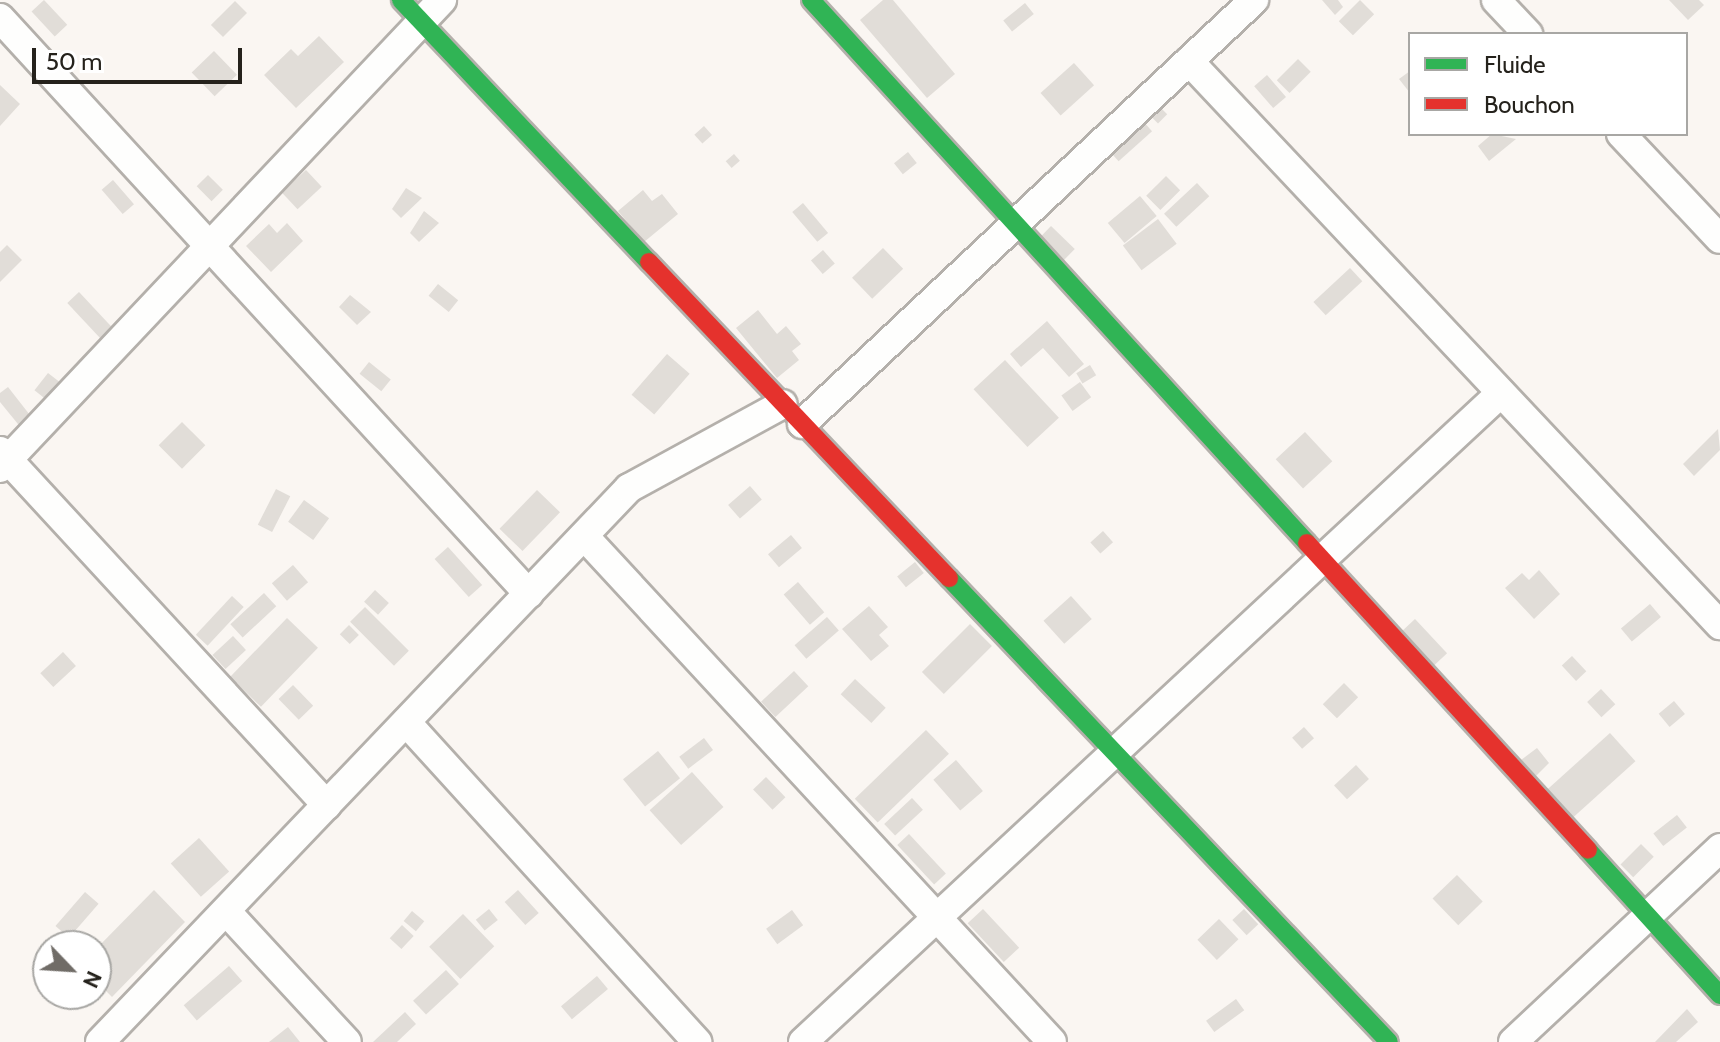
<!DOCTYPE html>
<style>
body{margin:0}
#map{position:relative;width:1720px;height:1042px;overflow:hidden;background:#faf6f2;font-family:Cabin,sans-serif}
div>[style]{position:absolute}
.building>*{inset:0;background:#e1ddd8;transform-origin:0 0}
.roads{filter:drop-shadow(2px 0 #b4b0ab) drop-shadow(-2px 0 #b4b0ab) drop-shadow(0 2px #b4b0ab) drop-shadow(0 -2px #b4b0ab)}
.street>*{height:28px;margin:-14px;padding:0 14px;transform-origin:14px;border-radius:14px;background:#fefefd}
.fast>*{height:18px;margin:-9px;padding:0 9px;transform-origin:9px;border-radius:9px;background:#30b455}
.jam>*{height:18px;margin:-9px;padding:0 9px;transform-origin:9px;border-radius:9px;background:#e5322d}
span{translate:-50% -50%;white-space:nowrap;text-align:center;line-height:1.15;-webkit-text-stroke:6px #fff;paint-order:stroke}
.legend{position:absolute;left:1408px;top:32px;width:280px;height:104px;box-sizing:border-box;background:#fff;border:2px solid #a8a7a4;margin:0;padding:10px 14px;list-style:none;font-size:24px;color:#25221c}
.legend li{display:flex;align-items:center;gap:16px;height:40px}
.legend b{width:40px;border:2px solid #a8a7a4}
.north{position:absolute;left:32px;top:930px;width:80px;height:80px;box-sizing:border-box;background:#fff;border:2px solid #a8a7a4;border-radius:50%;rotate:115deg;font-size:22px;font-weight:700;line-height:32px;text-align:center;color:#25221c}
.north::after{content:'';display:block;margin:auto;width:28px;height:36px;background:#706c67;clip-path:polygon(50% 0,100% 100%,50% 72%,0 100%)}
.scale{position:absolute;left:32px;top:48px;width:210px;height:36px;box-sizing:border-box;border:4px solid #25221c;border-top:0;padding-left:10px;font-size:24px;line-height:28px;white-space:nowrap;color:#25221c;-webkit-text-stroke:6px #fff;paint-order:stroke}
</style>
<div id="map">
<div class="building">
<i style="left:44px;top:0;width:34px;height:17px;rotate:47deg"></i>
<i style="clip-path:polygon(883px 0,893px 0,955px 74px,927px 98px,860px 20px)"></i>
<i style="clip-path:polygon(1322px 0,1338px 0,1343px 7px,1335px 15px)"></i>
<i style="left:1360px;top:0;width:20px;height:30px;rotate:45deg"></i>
<i style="clip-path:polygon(1669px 0,1699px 0,1704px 5px,1688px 20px)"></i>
<i style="left:235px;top:1px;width:17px;height:34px;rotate:45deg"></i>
<i style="left:1025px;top:3px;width:14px;height:28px;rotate:51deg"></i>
<i style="clip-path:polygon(319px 36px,344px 62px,296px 108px,264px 75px,291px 49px,298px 56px)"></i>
<i style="left:214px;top:51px;width:33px;height:31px;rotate:46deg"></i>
<i style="left:1298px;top:59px;width:18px;height:30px;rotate:45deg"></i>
<i style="left:1074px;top:63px;width:30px;height:45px;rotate:48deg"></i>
<i style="clip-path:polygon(1410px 71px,1410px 93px,1399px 79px)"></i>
<i style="left:1267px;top:75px;width:29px;height:17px;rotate:49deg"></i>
<i style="clip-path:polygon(0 85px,20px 104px,0 126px)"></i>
<i style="left:1158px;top:105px;width:13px;height:13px;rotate:45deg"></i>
<i style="left:1142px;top:120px;width:15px;height:45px;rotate:48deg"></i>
<i style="left:704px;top:126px;width:12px;height:13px;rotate:48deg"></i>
<i style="clip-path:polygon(1492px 134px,1516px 139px,1489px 161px,1478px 146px)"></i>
<i style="left:908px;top:152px;width:14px;height:18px;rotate:51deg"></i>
<i style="left:734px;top:154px;width:9px;height:11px;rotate:49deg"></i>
<i style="left:306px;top:170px;width:23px;height:33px;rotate:47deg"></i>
<i style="left:208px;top:175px;width:21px;height:16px;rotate:45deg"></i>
<i style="left:1166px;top:176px;width:20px;height:28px;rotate:45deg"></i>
<i style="left:113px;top:180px;width:32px;height:15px;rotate:49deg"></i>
<i style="left:1197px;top:183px;width:18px;height:45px;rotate:47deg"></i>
<i style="clip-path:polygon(406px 188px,422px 198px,401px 218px,392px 209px)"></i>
<i style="clip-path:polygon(643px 190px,652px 201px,662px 194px,678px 214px,644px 242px,618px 211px)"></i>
<i style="left:1140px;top:196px;width:26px;height:42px;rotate:50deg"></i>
<i style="left:803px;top:203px;width:39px;height:14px;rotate:50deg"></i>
<i style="clip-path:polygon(424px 211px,439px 223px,419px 242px,410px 233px)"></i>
<i style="left:1158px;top:219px;width:31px;height:44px;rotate:53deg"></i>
<i style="clip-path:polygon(287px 223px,303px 241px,271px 272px,246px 246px,269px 224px,277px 233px)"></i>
<i style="left:1051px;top:226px;width:33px;height:19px;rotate:44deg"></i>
<i style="clip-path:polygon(7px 245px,22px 260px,0 282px,0 252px)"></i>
<i style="left:883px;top:248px;width:29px;height:43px;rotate:46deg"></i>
<i style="left:823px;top:250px;width:18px;height:16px;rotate:49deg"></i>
<i style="left:1350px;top:268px;width:18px;height:50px;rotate:47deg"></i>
<i style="left:438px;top:284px;width:26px;height:15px;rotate:39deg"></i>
<i style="left:79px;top:292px;width:48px;height:16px;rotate:47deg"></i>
<i style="clip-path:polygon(350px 295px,371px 312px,357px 325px,339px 307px)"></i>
<i style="clip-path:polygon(758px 310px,777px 334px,786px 326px,801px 344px,792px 351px,799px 360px,777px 378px,736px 328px)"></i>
<i style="clip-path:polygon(1047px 321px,1084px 364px,1069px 377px,1043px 348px,1021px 367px,1010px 354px)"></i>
<i style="left:667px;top:354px;width:30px;height:54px;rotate:41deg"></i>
<i style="left:1005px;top:360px;width:79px;height:43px;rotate:47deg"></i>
<i style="left:369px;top:362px;width:28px;height:15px;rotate:39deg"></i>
<i style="left:1090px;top:365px;width:12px;height:16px;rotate:59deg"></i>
<i style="left:48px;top:373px;width:16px;height:22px;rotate:38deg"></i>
<i style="left:1080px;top:382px;width:19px;height:23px;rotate:54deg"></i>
<i style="clip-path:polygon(8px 387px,33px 419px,22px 429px,0 402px,0 393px)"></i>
<i style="left:182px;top:422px;width:33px;height:33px;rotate:45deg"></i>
<i style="clip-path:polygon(1718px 429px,1720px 450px,1694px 476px,1683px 464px)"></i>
<i style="left:1305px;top:432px;width:40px;height:40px;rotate:47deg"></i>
<i style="left:750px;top:486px;width:18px;height:29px;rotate:49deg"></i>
<i style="left:276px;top:489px;width:16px;height:40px;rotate:27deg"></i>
<i style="left:537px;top:490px;width:32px;height:54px;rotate:44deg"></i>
<i style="left:304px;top:500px;width:31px;height:27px;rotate:36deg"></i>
<i style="left:1103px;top:531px;width:15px;height:17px;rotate:48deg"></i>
<i style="left:791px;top:535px;width:17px;height:30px;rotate:50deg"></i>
<i style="left:448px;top:547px;width:51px;height:18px;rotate:48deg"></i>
<i style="left:915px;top:562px;width:14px;height:23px;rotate:51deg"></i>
<i style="left:293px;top:565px;width:23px;height:28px;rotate:49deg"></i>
<i style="clip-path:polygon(1539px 570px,1560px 594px,1534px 619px,1505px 588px,1522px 573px,1529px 580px)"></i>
<i style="left:798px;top:582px;width:40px;height:19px;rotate:49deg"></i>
<i style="left:375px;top:590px;width:19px;height:16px;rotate:43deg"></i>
<i style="left:264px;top:593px;width:18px;height:46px;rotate:47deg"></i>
<i style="left:232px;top:596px;width:16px;height:53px;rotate:43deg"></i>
<i style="left:1071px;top:596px;width:31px;height:37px;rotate:48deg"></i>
<i style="left:1650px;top:604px;width:17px;height:38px;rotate:50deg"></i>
<i style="clip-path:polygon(869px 606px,888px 627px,879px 635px,889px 646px,871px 661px,842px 629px)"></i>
<i style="left:365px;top:607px;width:62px;height:21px;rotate:45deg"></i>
<i style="left:827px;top:617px;width:18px;height:43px;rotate:49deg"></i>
<i style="left:287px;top:618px;width:43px;height:82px;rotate:44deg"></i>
<i style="left:1415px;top:619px;width:47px;height:19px;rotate:47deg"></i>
<i style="left:970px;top:624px;width:31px;height:68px;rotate:45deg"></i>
<i style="left:349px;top:625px;width:14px;height:13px;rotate:45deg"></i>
<i style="left:233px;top:636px;width:19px;height:28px;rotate:47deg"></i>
<i style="left:63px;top:652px;width:19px;height:31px;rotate:47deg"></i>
<i style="left:1572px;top:656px;width:21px;height:14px;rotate:47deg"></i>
<i style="left:794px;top:671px;width:21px;height:45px;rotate:47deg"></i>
<i style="left:855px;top:679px;width:42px;height:21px;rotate:43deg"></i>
<i style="left:1344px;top:683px;width:20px;height:30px;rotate:45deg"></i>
<i style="left:293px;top:685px;width:29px;height:20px;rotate:46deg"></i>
<i style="left:1601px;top:689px;width:21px;height:19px;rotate:47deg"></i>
<i style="left:1674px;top:701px;width:17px;height:20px;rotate:50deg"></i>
<i style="left:1304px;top:727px;width:15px;height:16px;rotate:48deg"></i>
<i style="left:926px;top:730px;width:33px;height:99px;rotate:46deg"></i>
<i style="left:1610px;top:733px;width:38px;height:84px;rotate:48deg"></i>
<i style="left:704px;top:738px;width:15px;height:31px;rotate:53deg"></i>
<i style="clip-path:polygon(1537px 748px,1549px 763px,1536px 776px,1521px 760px)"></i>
<i style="left:658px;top:751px;width:35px;height:45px;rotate:51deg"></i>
<i style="left:956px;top:760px;width:41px;height:30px;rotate:49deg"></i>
<i style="left:1356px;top:765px;width:19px;height:30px;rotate:47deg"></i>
<i style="left:692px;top:772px;width:47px;height:57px;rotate:48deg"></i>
<i style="left:766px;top:777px;width:28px;height:18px;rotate:46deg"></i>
<i style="left:912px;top:798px;width:16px;height:38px;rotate:47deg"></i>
<i style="left:1677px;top:815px;width:16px;height:30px;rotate:52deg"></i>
<i style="left:909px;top:834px;width:54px;height:16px;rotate:47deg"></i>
<i style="left:199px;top:838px;width:45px;height:38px;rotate:48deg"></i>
<i style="left:1641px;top:844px;width:18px;height:29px;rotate:45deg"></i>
<i style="left:1457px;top:875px;width:37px;height:34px;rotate:46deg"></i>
<i style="clip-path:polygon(154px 890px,185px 922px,112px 997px,96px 981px,96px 949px)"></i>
<i style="left:518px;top:890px;width:31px;height:18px;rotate:48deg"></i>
<i style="left:85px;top:892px;width:18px;height:45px;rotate:41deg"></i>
<i style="left:489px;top:909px;width:14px;height:17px;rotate:51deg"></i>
<i style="left:983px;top:909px;width:53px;height:21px;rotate:47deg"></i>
<i style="left:1244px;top:909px;width:21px;height:16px;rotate:47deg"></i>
<i style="left:792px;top:910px;width:19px;height:32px;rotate:54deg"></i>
<i style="left:412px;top:911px;width:16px;height:13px;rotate:40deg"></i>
<i style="left:463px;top:914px;width:45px;height:47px;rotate:46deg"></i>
<i style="left:1219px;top:919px;width:28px;height:30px;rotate:46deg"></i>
<i style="left:402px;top:925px;width:16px;height:18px;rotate:43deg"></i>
<i style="left:229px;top:966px;width:20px;height:60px;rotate:49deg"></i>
<i style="left:446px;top:970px;width:19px;height:45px;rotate:47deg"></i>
<i style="left:597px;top:976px;width:17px;height:47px;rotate:50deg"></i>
<i style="left:1236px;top:999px;width:14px;height:37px;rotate:54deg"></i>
<i style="clip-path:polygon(1687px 1009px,1698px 1022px,1676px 1042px,1655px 1042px)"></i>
<i style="clip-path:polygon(405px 1012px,416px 1024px,397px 1042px,373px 1042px)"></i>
<i style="clip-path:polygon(288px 1027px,300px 1042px,269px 1042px)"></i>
</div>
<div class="roads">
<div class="street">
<i style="left:1496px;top:0;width:47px;rotate:46.7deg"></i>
<i style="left:0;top:18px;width:782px;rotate:47.44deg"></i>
<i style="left:1189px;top:61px;width:775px;rotate:46.73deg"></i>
<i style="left:1621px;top:134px;width:144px;rotate:46.7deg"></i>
<i style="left:802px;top:424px;width:620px;rotate:-43.17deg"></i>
<i style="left:0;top:451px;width:482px;rotate:47.3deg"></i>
<i style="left:0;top:468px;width:644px;rotate:-46.64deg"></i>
<i style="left:584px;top:536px;width:689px;rotate:47.23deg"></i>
<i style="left:406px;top:722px;width:433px;rotate:47.7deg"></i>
<i style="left:226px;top:911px;width:178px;rotate:47.3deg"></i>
<i style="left:100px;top:1042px;width:766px;rotate:-46.32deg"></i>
<i style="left:629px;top:488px;width:175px;rotate:-28.6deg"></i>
<i style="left:803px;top:1042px;width:953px;rotate:-42.92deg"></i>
<i style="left:1513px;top:1042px;width:284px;rotate:-43.1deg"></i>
</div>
<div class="fast">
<i style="left:401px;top:0;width:361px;rotate:46.6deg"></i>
<i style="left:811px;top:0;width:735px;rotate:47.59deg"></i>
<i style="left:949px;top:578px;width:639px;rotate:46.52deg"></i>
<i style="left:1588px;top:850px;width:196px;rotate:47.7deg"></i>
</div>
<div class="jam">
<i style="left:649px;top:262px;width:436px;rotate:46.5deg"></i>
<i style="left:1307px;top:543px;width:416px;rotate:47.5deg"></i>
</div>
</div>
<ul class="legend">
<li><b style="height:10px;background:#30b455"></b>Fluide</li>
<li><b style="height:10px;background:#e5322d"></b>Bouchon</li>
</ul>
<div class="north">N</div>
<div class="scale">50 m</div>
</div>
